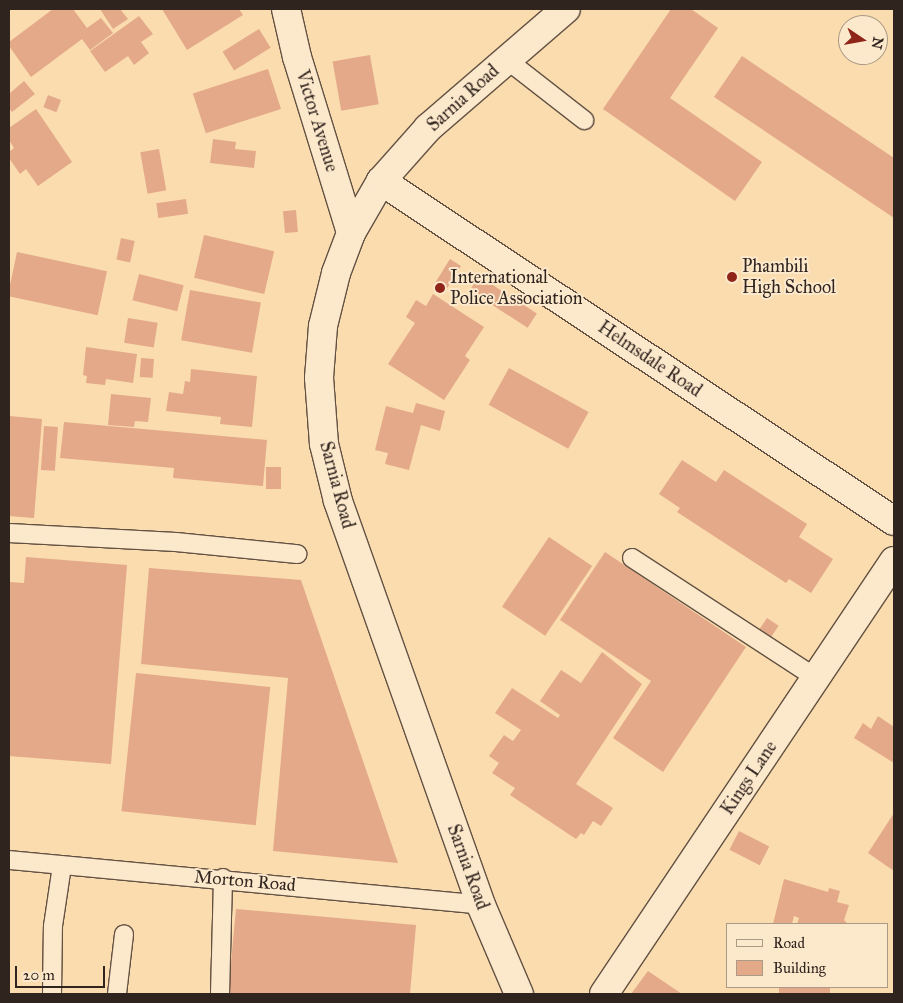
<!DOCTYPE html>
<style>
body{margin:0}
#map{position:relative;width:903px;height:1003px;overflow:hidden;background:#fbdcaf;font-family:"IM FELL Great Primer",serif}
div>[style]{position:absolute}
.building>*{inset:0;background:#e3a989;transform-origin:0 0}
.roads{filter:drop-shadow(1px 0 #635243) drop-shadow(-1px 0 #635243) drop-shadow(0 1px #635243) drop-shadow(0 -1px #635243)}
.service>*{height:18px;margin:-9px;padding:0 9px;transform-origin:9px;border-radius:9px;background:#fce8cb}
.minor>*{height:28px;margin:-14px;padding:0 14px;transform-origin:14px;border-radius:14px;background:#fce8cb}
.secondary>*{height:28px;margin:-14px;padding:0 14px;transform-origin:14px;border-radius:14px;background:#fce8cb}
.dots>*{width:14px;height:14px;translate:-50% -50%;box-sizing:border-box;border:2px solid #fce8cb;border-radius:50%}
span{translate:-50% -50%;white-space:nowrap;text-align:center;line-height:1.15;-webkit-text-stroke:4px #fce8cb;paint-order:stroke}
.street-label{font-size:18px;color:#30241f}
.poi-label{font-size:18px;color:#30241f}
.left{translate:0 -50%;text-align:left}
.frame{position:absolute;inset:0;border:10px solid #30241f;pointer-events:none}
.legend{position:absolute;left:726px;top:923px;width:162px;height:65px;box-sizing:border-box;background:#fce8cb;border:1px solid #aa9a86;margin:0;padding:6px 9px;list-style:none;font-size:15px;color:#30241f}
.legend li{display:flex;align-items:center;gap:10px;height:25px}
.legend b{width:25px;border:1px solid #aa9a86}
.north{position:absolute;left:838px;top:15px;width:50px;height:50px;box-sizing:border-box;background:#fce8cb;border:1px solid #aa9a86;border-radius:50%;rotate:102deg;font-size:14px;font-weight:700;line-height:20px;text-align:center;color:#30241f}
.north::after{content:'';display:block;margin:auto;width:18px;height:22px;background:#8f2418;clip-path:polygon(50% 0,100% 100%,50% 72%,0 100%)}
.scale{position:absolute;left:15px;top:966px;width:90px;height:22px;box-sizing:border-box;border:2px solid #30241f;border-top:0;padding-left:6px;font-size:15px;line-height:18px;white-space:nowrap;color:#30241f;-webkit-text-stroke:4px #fce8cb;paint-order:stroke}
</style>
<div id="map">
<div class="building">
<i style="clip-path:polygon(53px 9px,73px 9px,87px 28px,101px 18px,113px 33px,90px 50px,82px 39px,31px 77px,9px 46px,9px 42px)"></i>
<i style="clip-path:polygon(100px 9px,120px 9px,128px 19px,113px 29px)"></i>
<i style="clip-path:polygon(162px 9px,239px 9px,243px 15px,187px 50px)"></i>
<i style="clip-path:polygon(671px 9px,691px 9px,718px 28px,670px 98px,762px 162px,735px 201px,603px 109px)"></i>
<i style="clip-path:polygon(139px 16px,153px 34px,141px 42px,149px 53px,134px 65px,128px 56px,105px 72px,90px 51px)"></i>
<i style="left:259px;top:29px;width:22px;height:43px;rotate:58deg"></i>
<i style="left:370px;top:55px;width:50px;height:38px;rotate:80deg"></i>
<i style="clip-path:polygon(742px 56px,894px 158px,894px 218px,714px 97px)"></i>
<i style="left:268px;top:69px;width:42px;height:79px;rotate:72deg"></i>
<i style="clip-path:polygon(24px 81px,35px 94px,12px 112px,9px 108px,9px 94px)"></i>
<i style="left:48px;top:95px;width:14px;height:13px;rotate:21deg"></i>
<i style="clip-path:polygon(36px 109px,72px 162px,38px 186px,26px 169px,20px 174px,9px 158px,9px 152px,14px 148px,9px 140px,9px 128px)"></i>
<i style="clip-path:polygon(213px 139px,236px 142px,235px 149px,256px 151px,254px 168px,210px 163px)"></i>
<i style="left:159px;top:149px;width:42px;height:19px;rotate:80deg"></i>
<i style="left:186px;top:199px;width:15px;height:30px;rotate:82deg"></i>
<i style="left:296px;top:210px;width:22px;height:13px;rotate:85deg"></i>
<i style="left:204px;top:235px;width:72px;height:44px;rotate:13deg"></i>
<i style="left:121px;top:238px;width:14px;height:22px;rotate:12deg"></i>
<i style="left:17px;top:252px;width:92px;height:45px;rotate:12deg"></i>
<i style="left:450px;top:259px;width:13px;height:27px;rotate:32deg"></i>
<i style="left:139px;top:274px;width:46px;height:27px;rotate:14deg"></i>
<i style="left:479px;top:276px;width:69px;height:17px;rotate:33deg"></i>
<i style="left:190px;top:290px;width:72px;height:51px;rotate:10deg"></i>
<i style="clip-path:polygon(433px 294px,484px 327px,465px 356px,470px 360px,444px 400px,388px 364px,415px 323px,406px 317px,416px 300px,426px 306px)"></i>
<i style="left:128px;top:318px;width:30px;height:25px;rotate:9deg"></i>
<i style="clip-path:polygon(86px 347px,137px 354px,133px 383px,106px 379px,105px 385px,86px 383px,87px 376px,83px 375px)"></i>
<i style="left:141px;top:358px;width:13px;height:19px;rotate:4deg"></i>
<i style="left:509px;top:368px;width:91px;height:42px;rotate:29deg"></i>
<i style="clip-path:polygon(191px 369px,257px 376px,252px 427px,220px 424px,221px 417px,166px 411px,169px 392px,183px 394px,185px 381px,190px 382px)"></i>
<i style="clip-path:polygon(111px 394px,151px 398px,148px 422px,135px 421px,134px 427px,108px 425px)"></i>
<i style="clip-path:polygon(416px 403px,445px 411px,440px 431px,421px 425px,409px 470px,385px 464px,388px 453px,375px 450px,386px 406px,413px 413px)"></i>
<i style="clip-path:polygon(9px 416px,42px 419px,34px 518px,9px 516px)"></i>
<i style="clip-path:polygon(64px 422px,267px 440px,263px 486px,173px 478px,174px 468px,60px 458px)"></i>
<i style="left:44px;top:426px;width:14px;height:44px;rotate:4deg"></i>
<i style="clip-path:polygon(682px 460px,716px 482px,724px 470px,807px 524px,799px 537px,833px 559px,811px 593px,789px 579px,786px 583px,677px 512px,680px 508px,659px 494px)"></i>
<i style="left:266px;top:467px;width:15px;height:22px"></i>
<i style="left:549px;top:537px;width:52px;height:84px;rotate:34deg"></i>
<i style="clip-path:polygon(605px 552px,746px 647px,663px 772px,613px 738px,651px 681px,560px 620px)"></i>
<i style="clip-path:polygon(26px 557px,127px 565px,111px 764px,9px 756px,9px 582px,24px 583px)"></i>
<i style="clip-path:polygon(149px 568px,301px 580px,398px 863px,273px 851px,288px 678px,141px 664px)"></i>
<i style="left:767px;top:618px;width:14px;height:14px;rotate:34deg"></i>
<i style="clip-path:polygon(602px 652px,642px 684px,576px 784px,613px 808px,601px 826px,593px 821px,584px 835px,581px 833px,576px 839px,510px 795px,515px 788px,492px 773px,499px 763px,489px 756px,504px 735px,513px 741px,521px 730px,495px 713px,512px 688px,558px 718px,560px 715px,540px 701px,561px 670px,581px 683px)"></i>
<i style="left:136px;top:673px;width:135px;height:139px;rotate:6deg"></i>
<i style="clip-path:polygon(878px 716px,894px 727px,894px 763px,854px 738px,863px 723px,871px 729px)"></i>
<i style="clip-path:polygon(894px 813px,894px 871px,868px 853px)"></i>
<i style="left:739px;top:831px;width:34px;height:21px;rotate:27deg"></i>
<i style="clip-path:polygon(784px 879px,828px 892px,829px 888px,840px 891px,837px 902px,849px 905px,844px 920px,848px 924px,797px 924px,799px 918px,794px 916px,792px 924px,773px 924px)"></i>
<i style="clip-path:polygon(236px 909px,416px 925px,410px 994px,228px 994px)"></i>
<i style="clip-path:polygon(648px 971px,682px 994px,631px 994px)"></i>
<i style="left:779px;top:987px;width:51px;height:7px"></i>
</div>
<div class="roads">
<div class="service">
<i style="left:507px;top:60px;width:98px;rotate:37.9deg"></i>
<i style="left:9px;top:533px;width:167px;rotate:3.1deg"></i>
<i style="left:176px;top:542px;width:122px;rotate:5.7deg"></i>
<i style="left:632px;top:558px;width:220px;rotate:33.1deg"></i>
<i style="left:9px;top:860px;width:474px;rotate:5.4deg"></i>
<i style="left:52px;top:994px;width:68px;rotate:-89.2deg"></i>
<i style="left:53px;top:926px;width:61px;rotate:-81.5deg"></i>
<i style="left:117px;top:994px;width:60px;rotate:-83.3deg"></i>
<i style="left:220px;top:994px;width:116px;rotate:-88.5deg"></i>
</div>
<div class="minor">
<i style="left:286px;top:9px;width:49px;rotate:77.1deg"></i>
<i style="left:297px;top:57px;width:184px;rotate:72.9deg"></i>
<i style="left:381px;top:181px;width:615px;rotate:33.54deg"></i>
<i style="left:604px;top:994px;width:521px;rotate:-56.19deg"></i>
</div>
<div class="secondary">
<i style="left:519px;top:994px;width:97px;rotate:-113.1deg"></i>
<i style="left:481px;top:905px;width:429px;rotate:-109.5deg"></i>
<i style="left:338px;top:501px;width:59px;rotate:-103.8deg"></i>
<i style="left:324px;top:444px;width:66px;rotate:-94.3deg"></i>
<i style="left:319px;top:378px;width:52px;rotate:-85.6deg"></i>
<i style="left:323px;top:326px;width:55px;rotate:-76.2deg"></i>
<i style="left:336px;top:273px;width:43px;rotate:-69.4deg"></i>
<i style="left:351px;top:233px;width:60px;rotate:-60deg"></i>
<i style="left:381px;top:181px;width:71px;rotate:-48.4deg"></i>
<i style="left:428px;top:128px;width:182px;rotate:-40.8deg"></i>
</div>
</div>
<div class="dots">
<i style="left:732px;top:277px;background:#8f2418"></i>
<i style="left:440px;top:288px;background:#8f2418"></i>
</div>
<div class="street-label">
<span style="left:463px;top:98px;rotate:-42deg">Sarnia Road</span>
<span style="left:317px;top:121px;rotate:73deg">Victor Avenue</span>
<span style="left:650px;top:359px;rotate:34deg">Helmsdale Road</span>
<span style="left:337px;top:485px;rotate:75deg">Sarnia Road</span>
<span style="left:749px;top:778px;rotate:-56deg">Kings Lane</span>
<span style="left:468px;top:867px;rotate:70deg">Sarnia Road</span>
<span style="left:245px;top:881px;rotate:5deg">Morton Road</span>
</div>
<div class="poi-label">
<span class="left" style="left:742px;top:277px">Phambili<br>High School</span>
<span class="left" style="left:450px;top:288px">International<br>Police Association</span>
</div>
<div class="frame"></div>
<ul class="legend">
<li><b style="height:6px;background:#fce8cb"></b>Road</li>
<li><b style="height:14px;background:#e3a989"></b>Building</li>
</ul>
<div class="north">N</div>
<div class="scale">20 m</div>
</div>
